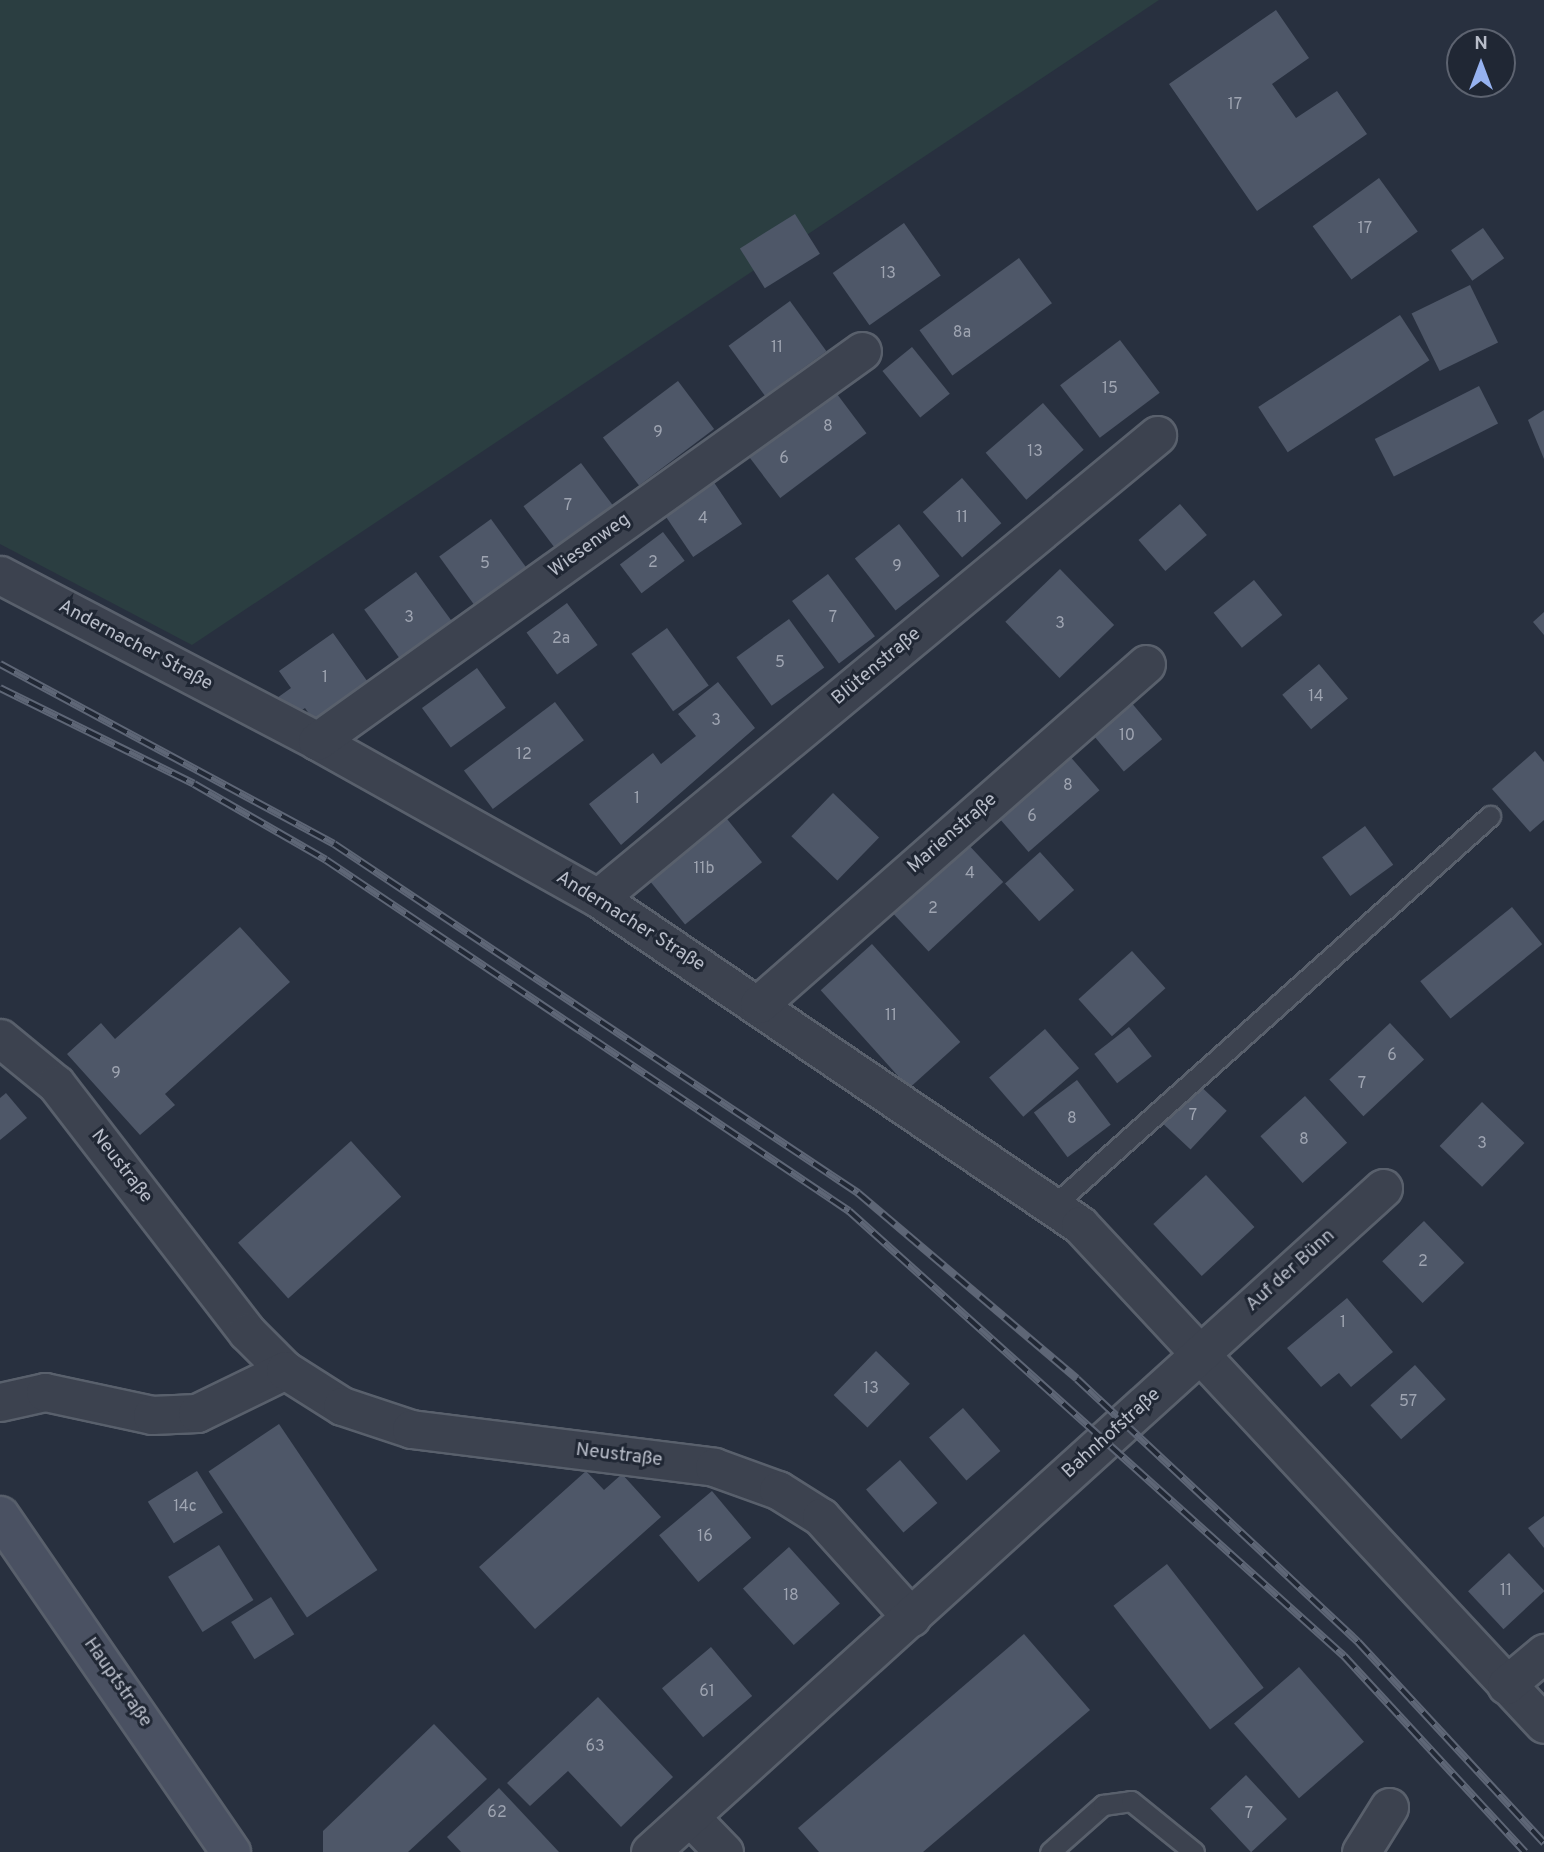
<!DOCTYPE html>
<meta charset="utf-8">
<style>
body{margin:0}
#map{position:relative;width:1544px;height:1852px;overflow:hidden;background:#28303f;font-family:Overpass,sans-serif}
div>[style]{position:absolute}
.green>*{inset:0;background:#2b3e41}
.building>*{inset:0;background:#4e5768;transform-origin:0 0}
.roads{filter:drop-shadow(2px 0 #59606c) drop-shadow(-2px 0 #59606c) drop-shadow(0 2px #59606c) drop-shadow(0 -2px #59606c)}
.service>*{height:19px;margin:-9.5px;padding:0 9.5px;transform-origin:9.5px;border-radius:9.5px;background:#3c424f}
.minor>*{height:37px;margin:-18.5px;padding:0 18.5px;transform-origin:18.5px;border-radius:18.5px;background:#3c424f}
.secondary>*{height:38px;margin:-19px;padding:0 19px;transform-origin:19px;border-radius:19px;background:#4a5162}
.rail>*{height:8px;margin-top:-4px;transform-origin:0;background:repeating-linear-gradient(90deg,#202734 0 16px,#5e6676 0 32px);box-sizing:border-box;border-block:2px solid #5e6676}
span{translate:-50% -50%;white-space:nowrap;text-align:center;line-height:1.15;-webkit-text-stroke:6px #202734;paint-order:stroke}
.number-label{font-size:16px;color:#9ea4b1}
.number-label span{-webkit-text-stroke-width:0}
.street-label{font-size:19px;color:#b8bdc9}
.north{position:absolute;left:1446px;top:28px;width:70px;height:70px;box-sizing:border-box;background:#202734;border:2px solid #5d6370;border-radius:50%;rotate:0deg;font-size:19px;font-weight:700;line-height:28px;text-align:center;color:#b8bdc9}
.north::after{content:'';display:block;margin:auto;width:24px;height:32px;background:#96b2f0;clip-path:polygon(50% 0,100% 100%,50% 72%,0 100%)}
</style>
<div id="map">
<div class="green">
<i style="clip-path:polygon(0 0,1159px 0,192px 645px,0 544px)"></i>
</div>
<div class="building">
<i style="clip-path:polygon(1276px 10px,1309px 58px,1272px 84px,1296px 118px,1337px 91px,1367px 134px,1257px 211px,1169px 84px)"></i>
<i style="left:1379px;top:178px;width:66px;height:82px;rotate:54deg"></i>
<i style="left:795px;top:214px;width:47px;height:65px;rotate:58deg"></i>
<i style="left:904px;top:223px;width:64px;height:87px;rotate:55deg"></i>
<i style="left:1483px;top:228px;width:37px;height:39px;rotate:55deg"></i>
<i style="left:1019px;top:258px;width:56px;height:123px;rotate:54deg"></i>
<i style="left:1470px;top:285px;width:64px;height:65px;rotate:64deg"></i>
<i style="left:790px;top:301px;width:62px;height:76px;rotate:54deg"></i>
<i style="left:1400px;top:315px;width:54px;height:169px;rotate:57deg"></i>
<i style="left:1120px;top:340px;width:66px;height:75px;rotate:53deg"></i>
<i style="left:912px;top:347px;width:60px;height:38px;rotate:51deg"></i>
<i style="left:678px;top:381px;width:60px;height:94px;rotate:53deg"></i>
<i style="left:1479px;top:386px;width:42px;height:117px;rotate:63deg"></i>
<i style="left:834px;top:390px;width:54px;height:108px;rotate:53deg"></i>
<i style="left:1043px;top:403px;width:62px;height:76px;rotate:49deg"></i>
<i style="clip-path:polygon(1544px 410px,1544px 459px,1528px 420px)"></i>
<i style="left:581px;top:463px;width:54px;height:72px;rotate:53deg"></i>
<i style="left:962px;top:478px;width:60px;height:52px;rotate:49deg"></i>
<i style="left:713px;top:481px;width:52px;height:59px;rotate:56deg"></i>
<i style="left:1180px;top:504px;width:41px;height:55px;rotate:49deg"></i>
<i style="left:491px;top:519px;width:64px;height:64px;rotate:54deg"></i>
<i style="left:899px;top:524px;width:66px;height:56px;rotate:52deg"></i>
<i style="left:663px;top:532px;width:36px;height:54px;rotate:53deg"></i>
<i style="left:1060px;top:569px;width:78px;height:76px;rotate:46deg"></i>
<i style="left:416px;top:572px;width:65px;height:64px;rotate:54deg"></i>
<i style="left:828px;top:574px;width:78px;height:45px;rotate:53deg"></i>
<i style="left:1254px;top:580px;width:45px;height:52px;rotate:51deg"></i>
<i style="left:567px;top:603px;width:52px;height:50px;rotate:54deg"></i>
<i style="clip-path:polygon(1544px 612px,1544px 635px,1533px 622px)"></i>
<i style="left:789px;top:619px;width:60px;height:65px;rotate:54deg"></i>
<i style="left:667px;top:628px;width:71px;height:44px;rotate:54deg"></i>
<i style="clip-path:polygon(333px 633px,370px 685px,316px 724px,305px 708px,291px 717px,277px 698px,291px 688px,279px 671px)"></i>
<i style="left:1319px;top:664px;width:45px;height:48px;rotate:50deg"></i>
<i style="left:477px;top:668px;width:49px;height:68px;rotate:54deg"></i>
<i style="clip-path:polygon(718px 682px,755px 728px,621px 845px,589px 804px,653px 753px,661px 764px,696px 736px,678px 714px)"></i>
<i style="left:1130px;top:701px;width:50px;height:50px;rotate:50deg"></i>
<i style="left:555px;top:702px;width:48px;height:114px;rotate:53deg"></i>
<i style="clip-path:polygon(1535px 751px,1544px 762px,1544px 820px,1530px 832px,1492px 789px)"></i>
<i style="left:1068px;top:754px;width:48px;height:94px;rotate:49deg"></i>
<i style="left:833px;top:793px;width:64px;height:60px;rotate:44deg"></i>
<i style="left:723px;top:814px;width:62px;height:99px;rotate:51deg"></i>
<i style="left:1365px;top:826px;width:48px;height:53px;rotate:54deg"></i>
<i style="left:965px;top:841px;width:56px;height:102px;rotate:47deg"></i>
<i style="left:1040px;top:852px;width:51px;height:47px;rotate:48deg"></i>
<i style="left:1512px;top:907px;width:48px;height:118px;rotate:51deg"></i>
<i style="clip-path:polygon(240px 927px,290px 982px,165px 1094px,175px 1105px,140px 1135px,67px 1054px,101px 1023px,115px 1039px)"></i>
<i style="left:872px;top:944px;width:132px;height:69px;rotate:48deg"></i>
<i style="left:1132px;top:951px;width:50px;height:72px;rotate:48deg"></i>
<i style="left:1390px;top:1023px;width:50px;height:83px;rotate:47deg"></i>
<i style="left:1129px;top:1027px;width:37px;height:44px;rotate:52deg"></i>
<i style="left:1045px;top:1029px;width:52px;height:74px;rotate:49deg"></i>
<i style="left:1077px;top:1080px;width:56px;height:54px;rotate:53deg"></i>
<i style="left:1196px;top:1082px;width:42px;height:53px;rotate:43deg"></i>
<i style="clip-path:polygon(6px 1093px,27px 1118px,0 1140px,0 1098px)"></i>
<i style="left:1305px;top:1096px;width:63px;height:60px;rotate:48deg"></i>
<i style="left:1482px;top:1102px;width:59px;height:61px;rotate:44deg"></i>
<i style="left:351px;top:1141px;width:75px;height:152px;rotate:48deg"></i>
<i style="left:1206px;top:1175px;width:71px;height:72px;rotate:47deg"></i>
<i style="left:1424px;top:1221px;width:58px;height:58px;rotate:46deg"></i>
<i style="clip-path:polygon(1347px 1298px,1393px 1352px,1351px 1387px,1339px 1373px,1321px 1387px,1287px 1348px)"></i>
<i style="left:876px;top:1351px;width:47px;height:61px;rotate:44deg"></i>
<i style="left:1415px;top:1365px;width:46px;height:60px;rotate:48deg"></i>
<i style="left:963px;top:1408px;width:57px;height:45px;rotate:49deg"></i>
<i style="left:279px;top:1424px;width:176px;height:85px;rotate:56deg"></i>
<i style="left:900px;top:1460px;width:57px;height:45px;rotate:49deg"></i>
<i style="left:197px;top:1471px;width:49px;height:58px;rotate:58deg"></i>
<i style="clip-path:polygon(586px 1471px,604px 1490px,622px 1474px,661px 1517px,535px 1629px,479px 1567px)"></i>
<i style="left:712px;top:1491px;width:61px;height:69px;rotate:50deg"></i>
<i style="clip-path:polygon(1544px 1516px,1544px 1548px,1528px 1528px)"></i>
<i style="left:219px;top:1545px;width:65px;height:60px;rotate:58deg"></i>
<i style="left:789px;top:1547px;width:76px;height:62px;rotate:48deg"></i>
<i style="left:1509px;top:1553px;width:52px;height:56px;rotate:47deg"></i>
<i style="left:1167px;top:1564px;width:157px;height:68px;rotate:52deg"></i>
<i style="left:271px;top:1597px;width:44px;height:47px;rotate:58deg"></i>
<i style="clip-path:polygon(1024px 1634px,1090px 1710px,923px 1852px,819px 1852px,798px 1828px)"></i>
<i style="left:711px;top:1647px;width:64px;height:64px;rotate:50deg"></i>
<i style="left:1299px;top:1667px;width:99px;height:86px;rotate:49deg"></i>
<i style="clip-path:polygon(598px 1697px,673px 1777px,621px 1827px,568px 1771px,530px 1806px,507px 1783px)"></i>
<i style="clip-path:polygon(434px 1724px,487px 1779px,408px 1852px,323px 1852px,323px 1831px)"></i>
<i style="left:1246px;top:1775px;width:60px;height:49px;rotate:47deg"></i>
<i style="clip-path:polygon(499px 1788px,559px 1852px,461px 1852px,447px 1837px)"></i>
</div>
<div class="roads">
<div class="service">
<i style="left:1053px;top:1206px;width:586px;rotate:-41.75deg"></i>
<i style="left:1050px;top:1852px;width:71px;rotate:-41.6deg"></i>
<i style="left:1103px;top:1805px;width:28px;rotate:-8deg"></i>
<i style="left:1131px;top:1801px;width:81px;rotate:39deg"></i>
</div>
<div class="minor">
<i style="left:0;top:575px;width:358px;rotate:27.6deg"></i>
<i style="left:317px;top:741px;width:322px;rotate:29.2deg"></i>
<i style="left:598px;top:898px;width:582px;rotate:34.15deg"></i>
<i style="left:1080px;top:1225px;width:681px;rotate:47.08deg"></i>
<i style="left:317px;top:741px;width:670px;rotate:-35.59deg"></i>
<i style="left:598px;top:898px;width:726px;rotate:-39.63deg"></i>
<i style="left:759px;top:1004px;width:515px;rotate:-41.3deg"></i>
<i style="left:0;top:1038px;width:72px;rotate:39.4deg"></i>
<i style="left:56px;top:1084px;width:313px;rotate:52.4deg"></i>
<i style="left:247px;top:1332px;width:54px;rotate:45deg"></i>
<i style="left:0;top:1402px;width:46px;rotate:-12.5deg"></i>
<i style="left:45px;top:1392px;width:109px;rotate:12.1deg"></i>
<i style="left:152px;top:1415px;width:45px;rotate:-2.5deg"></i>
<i style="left:197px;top:1413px;width:98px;rotate:-26deg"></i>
<i style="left:285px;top:1370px;width:67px;rotate:32.3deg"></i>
<i style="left:342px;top:1406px;width:73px;rotate:18.4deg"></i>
<i style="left:411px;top:1429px;width:305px;rotate:7.1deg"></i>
<i style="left:714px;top:1467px;width:68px;rotate:19.8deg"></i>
<i style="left:778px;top:1490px;width:51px;rotate:32.1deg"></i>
<i style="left:821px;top:1517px;width:135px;rotate:48deg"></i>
<i style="left:1506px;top:1685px;width:50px;rotate:-40.1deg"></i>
<i style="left:692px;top:1819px;width:46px;rotate:45.9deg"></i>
<i style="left:650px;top:1852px;width:989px;rotate:-42.17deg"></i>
<i style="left:1361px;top:1852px;width:53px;rotate:-58.1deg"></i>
</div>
<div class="secondary">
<i style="left:0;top:1516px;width:408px;rotate:55.5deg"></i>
</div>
</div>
<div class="rail">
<i style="left:0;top:664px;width:379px;rotate:28.3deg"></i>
<i style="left:334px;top:844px;width:630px;rotate:33.66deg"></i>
<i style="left:858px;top:1193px;width:287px;rotate:40.3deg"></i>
<i style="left:1077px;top:1379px;width:385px;rotate:43.1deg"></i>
<i style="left:1358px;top:1642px;width:274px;rotate:47.2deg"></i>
<i style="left:0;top:688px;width:216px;rotate:26.3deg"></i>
<i style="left:194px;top:784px;width:152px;rotate:29.9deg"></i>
<i style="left:326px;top:860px;width:630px;rotate:33.87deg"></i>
<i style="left:849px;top:1211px;width:666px;rotate:41.96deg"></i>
<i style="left:1344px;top:1656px;width:267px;rotate:47.3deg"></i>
</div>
<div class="number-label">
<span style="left:1235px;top:105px">17</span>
<span style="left:1365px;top:229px">17</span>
<span style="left:888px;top:274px">13</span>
<span style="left:962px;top:333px">8a</span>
<span style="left:777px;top:348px">11</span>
<span style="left:1110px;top:389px">15</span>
<span style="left:828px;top:427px">8</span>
<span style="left:658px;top:433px">9</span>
<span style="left:1035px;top:452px">13</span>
<span style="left:784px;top:459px">6</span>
<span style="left:568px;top:506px">7</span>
<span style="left:962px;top:518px">11</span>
<span style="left:703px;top:519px">4</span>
<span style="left:653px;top:563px">2</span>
<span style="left:485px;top:564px">5</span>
<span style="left:897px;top:567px">9</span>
<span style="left:409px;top:618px">3</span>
<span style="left:833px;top:618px">7</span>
<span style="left:1060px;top:624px">3</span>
<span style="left:561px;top:639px">2a</span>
<span style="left:780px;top:663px">5</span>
<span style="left:325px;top:678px">1</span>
<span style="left:1316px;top:697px">14</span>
<span style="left:716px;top:721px">3</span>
<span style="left:1127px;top:736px">10</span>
<span style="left:524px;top:755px">12</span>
<span style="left:1068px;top:786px">8</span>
<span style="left:637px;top:799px">1</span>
<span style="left:1032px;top:817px">6</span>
<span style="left:704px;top:869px">11b</span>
<span style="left:970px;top:874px">4</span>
<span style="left:933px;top:909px">2</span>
<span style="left:891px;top:1016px">11</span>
<span style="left:1392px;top:1056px">6</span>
<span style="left:116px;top:1074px">9</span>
<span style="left:1362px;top:1084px">7</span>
<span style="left:1193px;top:1116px">7</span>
<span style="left:1072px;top:1119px">8</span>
<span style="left:1304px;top:1140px">8</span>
<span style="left:1482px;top:1144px">3</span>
<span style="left:1423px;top:1262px">2</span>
<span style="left:1343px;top:1323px">1</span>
<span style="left:871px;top:1389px">13</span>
<span style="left:1408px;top:1402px">57</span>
<span style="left:185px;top:1507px">14c</span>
<span style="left:705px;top:1537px">16</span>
<span style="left:1506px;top:1591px">11</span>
<span style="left:791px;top:1596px">18</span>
<span style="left:707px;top:1692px">61</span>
<span style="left:595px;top:1747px">63</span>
<span style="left:497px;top:1813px">62</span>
<span style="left:1249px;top:1814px">7</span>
</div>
<div class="street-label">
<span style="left:590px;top:546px;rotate:-36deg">Wiesenweg</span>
<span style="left:135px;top:646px;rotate:28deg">Andernacher Straße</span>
<span style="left:877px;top:667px;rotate:-40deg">Blütenstraße</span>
<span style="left:953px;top:834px;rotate:-41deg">Marienstraße</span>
<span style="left:630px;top:922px;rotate:32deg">Andernacher Straße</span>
<span style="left:121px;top:1167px;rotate:52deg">Neustraße</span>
<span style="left:1291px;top:1271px;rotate:-42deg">Auf der Bünn</span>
<span style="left:1112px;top:1434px;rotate:-42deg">Bahnhofstraße</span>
<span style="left:619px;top:1456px;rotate:7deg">Neustraße</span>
<span style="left:117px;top:1683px;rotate:55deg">Hauptstraße</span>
</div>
<div class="north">N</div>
</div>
